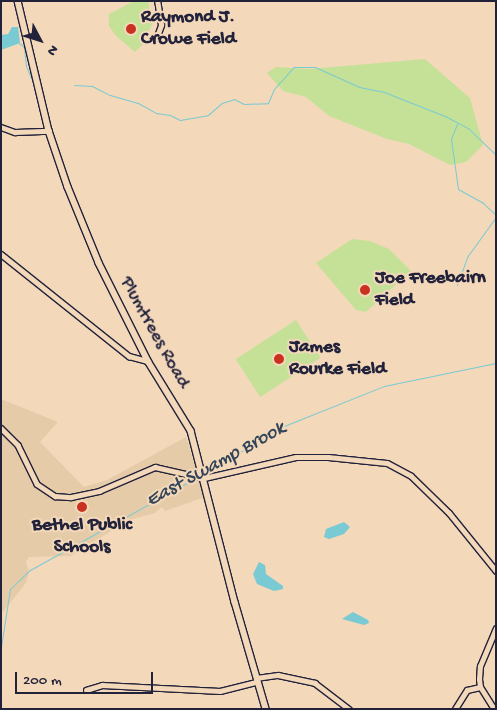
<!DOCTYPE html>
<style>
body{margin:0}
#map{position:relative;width:497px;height:710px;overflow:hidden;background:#f3d8ba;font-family:"Gochi Hand",sans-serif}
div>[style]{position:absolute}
.built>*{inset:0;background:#e6cba9}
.green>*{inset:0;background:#c5e198;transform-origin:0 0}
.water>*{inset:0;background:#79cad2}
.stream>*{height:1px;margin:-0.5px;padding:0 0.5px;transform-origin:0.5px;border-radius:0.5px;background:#79cad2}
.roads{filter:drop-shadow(1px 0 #22223b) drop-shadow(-1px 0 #22223b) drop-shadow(0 1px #22223b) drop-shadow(0 -1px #22223b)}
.minor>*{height:4.5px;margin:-2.25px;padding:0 2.25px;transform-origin:2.25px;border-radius:2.25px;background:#f3d8ba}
.tertiary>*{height:5px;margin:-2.5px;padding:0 2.5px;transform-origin:2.5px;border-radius:2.5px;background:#f3d8ba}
.secondary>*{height:5.5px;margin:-2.75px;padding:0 2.75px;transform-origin:2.75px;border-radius:2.75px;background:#f3d8ba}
.dots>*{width:14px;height:14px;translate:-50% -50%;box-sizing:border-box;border:2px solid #f3d8ba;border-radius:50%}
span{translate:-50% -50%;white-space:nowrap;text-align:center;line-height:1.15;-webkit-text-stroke:4px #f3d8ba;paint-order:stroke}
.poi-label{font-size:19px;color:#22223b;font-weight:700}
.left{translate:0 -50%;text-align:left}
.street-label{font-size:19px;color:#22223b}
.water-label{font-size:20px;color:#334459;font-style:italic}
.frame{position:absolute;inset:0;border:2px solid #22223b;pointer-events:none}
.north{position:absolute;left:15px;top:15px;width:50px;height:50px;-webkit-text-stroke:4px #f3d8ba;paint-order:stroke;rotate:130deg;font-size:14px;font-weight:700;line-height:20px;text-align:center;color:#22223b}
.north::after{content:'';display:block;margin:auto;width:18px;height:22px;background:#22223b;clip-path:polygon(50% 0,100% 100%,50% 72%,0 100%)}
.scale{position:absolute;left:15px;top:672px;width:138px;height:22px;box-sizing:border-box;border:2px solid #22223b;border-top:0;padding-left:6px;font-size:15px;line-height:18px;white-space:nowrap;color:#22223b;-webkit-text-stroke:4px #f3d8ba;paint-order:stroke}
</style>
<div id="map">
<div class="built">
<i style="clip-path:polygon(1px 399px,58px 422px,40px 442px,84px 487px,107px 480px,186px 437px,205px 497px,165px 511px,162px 507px,155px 513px,129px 520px,71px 556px,29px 557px,26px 562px,29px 572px,26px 583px,1px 614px)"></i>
</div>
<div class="green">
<i style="clip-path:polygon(134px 1px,148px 1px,153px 22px,144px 43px,135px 52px,116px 36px,109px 26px,109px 14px)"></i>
<i style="clip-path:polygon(425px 59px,470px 98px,483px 145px,466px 162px,450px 165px,409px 144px,387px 139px,329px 116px,306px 97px,283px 91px,267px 73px,276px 67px,309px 69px)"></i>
<i style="clip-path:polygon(352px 239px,370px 241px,389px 249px,411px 271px,366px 312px,356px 310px,316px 263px)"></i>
<i style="left:296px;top:320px;width:45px;height:72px;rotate:57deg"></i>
</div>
<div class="water">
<i style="clip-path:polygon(12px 27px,18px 27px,20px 43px,1px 50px,1px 35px,8px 34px)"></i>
<i style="clip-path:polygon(344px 522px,350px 527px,344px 534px,329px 539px,324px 537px,326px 529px)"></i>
<i style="clip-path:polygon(259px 562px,265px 565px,266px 574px,283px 586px,283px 589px,274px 591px,257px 584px,253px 574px)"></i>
<i style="clip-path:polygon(353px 612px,368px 620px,369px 623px,364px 625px,342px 619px)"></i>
</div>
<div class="stream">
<i style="left:19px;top:43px;width:6px;rotate:39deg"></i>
<i style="left:24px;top:47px;width:19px;rotate:84deg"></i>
<i style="left:26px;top:66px;width:21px;rotate:67deg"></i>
<i style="left:74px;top:85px;width:18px;rotate:3deg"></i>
<i style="left:92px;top:86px;width:20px;rotate:27deg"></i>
<i style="left:110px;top:95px;width:29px;rotate:16deg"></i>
<i style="left:138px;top:103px;width:21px;rotate:29deg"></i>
<i style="left:156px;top:113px;width:14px;rotate:8deg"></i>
<i style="left:170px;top:115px;width:11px;rotate:27deg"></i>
<i style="left:180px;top:120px;width:28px;rotate:-10deg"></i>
<i style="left:208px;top:115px;width:18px;rotate:-41deg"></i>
<i style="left:222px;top:103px;width:13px;rotate:-18deg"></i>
<i style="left:234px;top:99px;width:11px;rotate:27deg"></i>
<i style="left:244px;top:104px;width:24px;rotate:-2deg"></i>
<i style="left:268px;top:103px;width:15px;rotate:-67deg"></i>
<i style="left:274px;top:89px;width:30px;rotate:-48deg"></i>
<i style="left:294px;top:67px;width:21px"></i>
<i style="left:315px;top:67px;width:48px;rotate:24.4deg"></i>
<i style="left:359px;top:87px;width:25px;rotate:11deg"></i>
<i style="left:384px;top:92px;width:66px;rotate:21.5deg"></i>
<i style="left:445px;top:116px;width:27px;rotate:28deg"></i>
<i style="left:469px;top:129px;width:37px;rotate:44deg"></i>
<i style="left:457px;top:124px;width:16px;rotate:112deg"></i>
<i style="left:451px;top:139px;width:50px;rotate:82deg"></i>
<i style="left:458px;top:189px;width:29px;rotate:29deg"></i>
<i style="left:483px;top:203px;width:18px;rotate:43deg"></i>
<i style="left:457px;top:285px;width:30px;rotate:-70deg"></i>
<i style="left:467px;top:257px;width:49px;rotate:-54.1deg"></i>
<i style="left:204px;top:473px;width:93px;rotate:-30.4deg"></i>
<i style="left:284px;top:426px;width:108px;rotate:-21.8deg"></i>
<i style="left:384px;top:386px;width:114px;rotate:-11.6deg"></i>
<i style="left:1px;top:647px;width:59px;rotate:-81.2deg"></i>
<i style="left:10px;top:589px;width:28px;rotate:-44deg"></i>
<i style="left:30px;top:570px;width:190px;rotate:-29deg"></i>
<i style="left:494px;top:703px;width:4px;rotate:-56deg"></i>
</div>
<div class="roads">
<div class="minor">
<i style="left:156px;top:39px;width:15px;rotate:-70deg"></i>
<i style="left:161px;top:25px;width:24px;rotate:-99deg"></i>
<i style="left:1px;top:127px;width:15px;rotate:20deg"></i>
<i style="left:15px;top:132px;width:34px;rotate:-2deg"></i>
<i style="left:1px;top:254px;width:164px;rotate:38.6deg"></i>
<i style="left:129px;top:356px;width:20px;rotate:15deg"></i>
<i style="left:1px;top:428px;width:24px;rotate:45deg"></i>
<i style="left:18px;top:445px;width:43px;rotate:64deg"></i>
<i style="left:37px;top:484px;width:22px;rotate:34deg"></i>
<i style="left:55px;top:496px;width:16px;rotate:4deg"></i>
<i style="left:71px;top:497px;width:29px;rotate:-12deg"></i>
<i style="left:99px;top:491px;width:61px;rotate:-23.2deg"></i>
<i style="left:155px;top:467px;width:50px;rotate:12.7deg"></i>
<i style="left:256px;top:678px;width:22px;rotate:-8deg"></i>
<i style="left:278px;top:675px;width:38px;rotate:12deg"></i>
<i style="left:315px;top:683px;width:43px;rotate:37.4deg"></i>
<i style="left:86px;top:690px;width:17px;rotate:-17deg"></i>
<i style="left:102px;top:685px;width:118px;rotate:2.9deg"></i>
<i style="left:220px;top:691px;width:38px;rotate:-14deg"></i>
<i style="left:455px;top:709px;width:22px;rotate:-58deg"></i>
<i style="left:467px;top:690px;width:13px;rotate:-13deg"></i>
</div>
<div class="tertiary">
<i style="left:204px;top:478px;width:94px;rotate:-12.9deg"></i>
<i style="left:296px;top:457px;width:32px"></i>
<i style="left:328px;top:457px;width:59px;rotate:5.8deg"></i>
<i style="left:387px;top:463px;width:27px;rotate:28deg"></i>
<i style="left:411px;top:476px;width:53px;rotate:44.2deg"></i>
<i style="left:449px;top:513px;width:75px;rotate:51deg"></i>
<i style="left:494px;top:709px;width:26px;rotate:-122deg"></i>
<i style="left:480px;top:687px;width:8px;rotate:-97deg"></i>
<i style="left:479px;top:679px;width:13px;rotate:-86deg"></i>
<i style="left:480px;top:666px;width:41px;rotate:-67.2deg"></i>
</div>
<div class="secondary">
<i style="left:18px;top:1px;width:134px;rotate:76.6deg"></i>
<i style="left:49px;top:131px;width:59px;rotate:71.3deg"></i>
<i style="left:68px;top:187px;width:82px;rotate:67.8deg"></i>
<i style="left:99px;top:263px;width:110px;rotate:63.4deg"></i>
<i style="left:148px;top:361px;width:82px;rotate:58.4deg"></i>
<i style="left:191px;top:431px;width:177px;rotate:75.6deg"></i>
<i style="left:235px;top:602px;width:111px;rotate:73.8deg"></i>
</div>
</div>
<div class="dots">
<i style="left:131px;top:29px;background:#c8321e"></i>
<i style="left:365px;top:290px;background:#c8321e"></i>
<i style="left:279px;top:359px;background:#c8321e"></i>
<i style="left:82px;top:507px;background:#c8321e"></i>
</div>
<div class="poi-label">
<span class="left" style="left:141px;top:29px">Raymond J.<br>Crowe Field</span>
<span class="left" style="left:375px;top:290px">Joe Freebairn<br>Field</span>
<span class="left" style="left:289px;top:359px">James<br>Rourke Field</span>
<span style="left:82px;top:537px">Bethel Public<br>Schools</span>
</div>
<div class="street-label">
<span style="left:154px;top:333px;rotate:61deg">Plumtrees Road</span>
</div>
<div class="water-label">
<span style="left:216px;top:465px;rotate:-29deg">East Swamp Brook</span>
</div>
<div class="frame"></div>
<div class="north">N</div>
<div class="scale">200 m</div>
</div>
